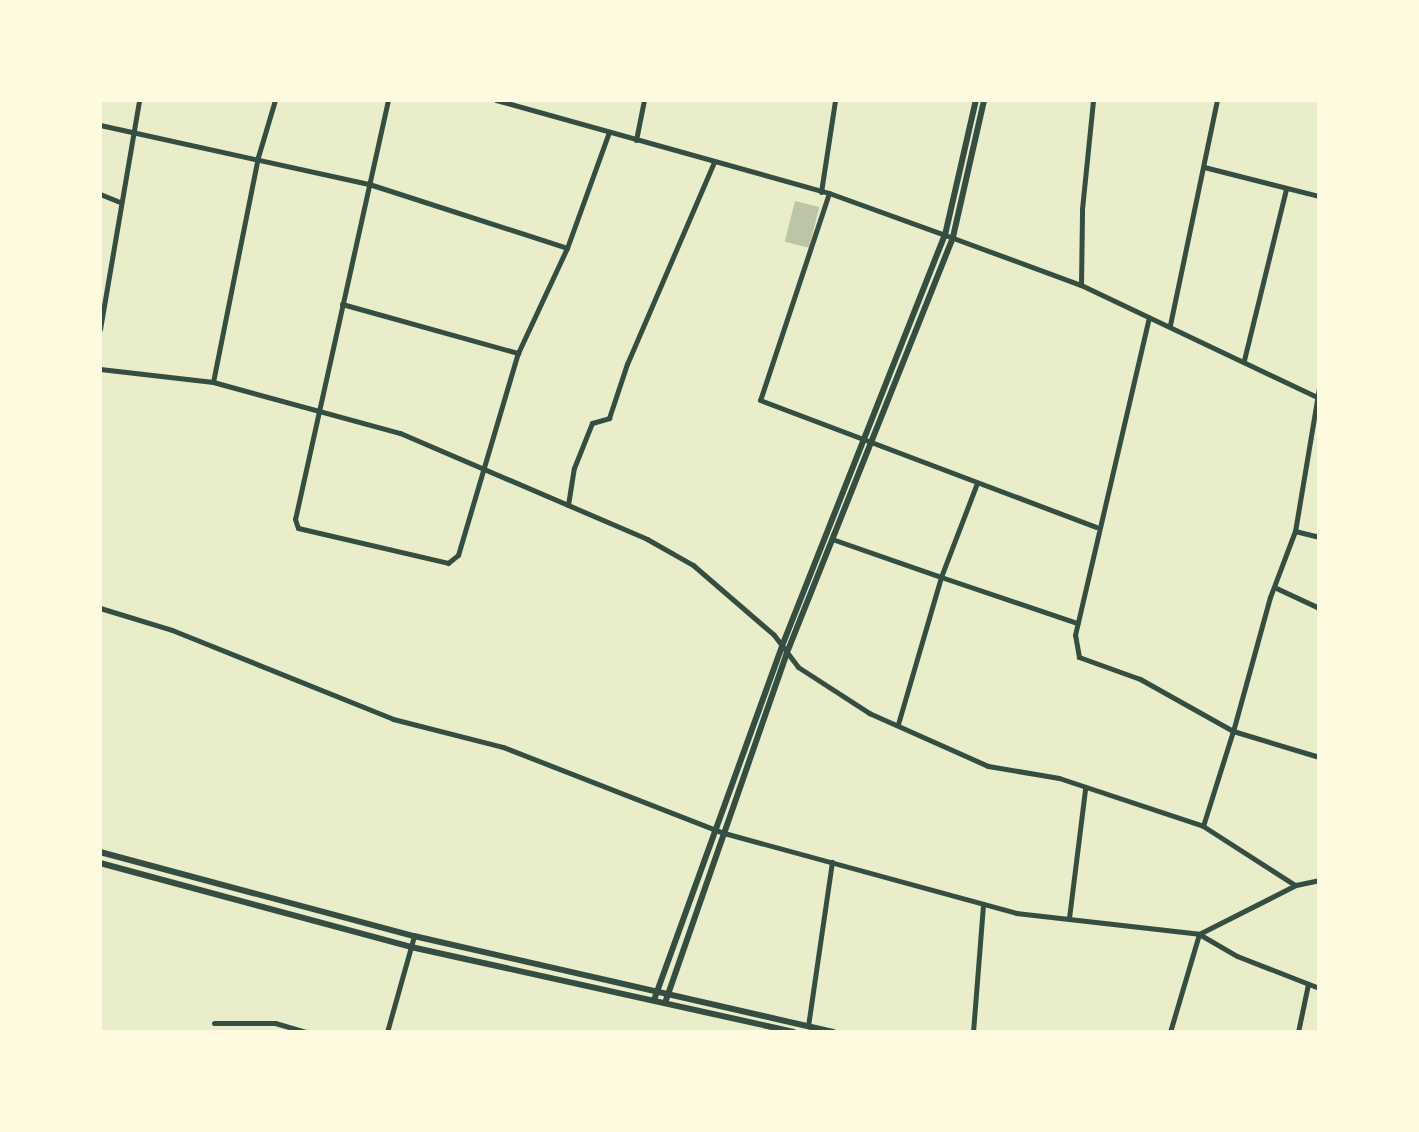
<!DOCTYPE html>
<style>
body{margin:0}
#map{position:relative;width:1419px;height:1132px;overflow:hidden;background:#e9edc9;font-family:"Space Grotesk",sans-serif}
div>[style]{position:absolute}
.building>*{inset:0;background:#bcc5a7;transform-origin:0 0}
.minor>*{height:5px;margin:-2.5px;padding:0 2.5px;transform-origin:2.5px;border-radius:2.5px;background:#344e41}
.tertiary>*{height:6px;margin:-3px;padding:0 3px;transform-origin:3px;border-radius:3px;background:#344e41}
span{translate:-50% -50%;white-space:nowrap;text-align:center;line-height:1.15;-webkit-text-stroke:8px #fefae0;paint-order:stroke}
.frame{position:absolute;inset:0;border:102px solid #fefae0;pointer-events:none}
</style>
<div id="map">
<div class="building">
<i style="left:795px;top:201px;width:25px;height:42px;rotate:14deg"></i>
</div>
<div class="minor">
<i style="left:388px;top:100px;width:429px;rotate:102.5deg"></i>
<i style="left:295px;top:519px;width:9px;rotate:72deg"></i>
<i style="left:298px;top:528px;width:154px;rotate:13.1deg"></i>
<i style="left:448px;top:563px;width:13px;rotate:-39deg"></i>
<i style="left:458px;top:555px;width:211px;rotate:-73.5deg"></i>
<i style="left:518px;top:353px;width:116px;rotate:-65deg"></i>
<i style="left:567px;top:248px;width:123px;rotate:-70.1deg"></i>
<i style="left:496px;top:100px;width:346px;rotate:15.6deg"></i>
<i style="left:829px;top:193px;width:123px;rotate:19.9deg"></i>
<i style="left:945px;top:235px;width:145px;rotate:20.2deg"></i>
<i style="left:1081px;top:285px;width:263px;rotate:25.4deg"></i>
<i style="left:100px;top:125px;width:275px;rotate:12.4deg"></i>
<i style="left:369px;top:184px;width:208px;rotate:17.9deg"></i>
<i style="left:636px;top:140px;width:41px;rotate:-78.7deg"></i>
<i style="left:1204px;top:167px;width:119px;rotate:14.2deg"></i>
<i style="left:821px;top:192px;width:93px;rotate:-81.3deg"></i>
<i style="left:829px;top:193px;width:218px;rotate:108.4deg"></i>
<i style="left:760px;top:400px;width:359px;rotate:20.7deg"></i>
<i style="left:100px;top:194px;width:22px;rotate:22deg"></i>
<i style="left:1081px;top:285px;width:76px;rotate:-89.2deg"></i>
<i style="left:1082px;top:209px;width:110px;rotate:-84.2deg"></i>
<i style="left:342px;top:304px;width:183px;rotate:15.6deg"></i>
<i style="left:1170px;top:325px;width:230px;rotate:-78.2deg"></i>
<i style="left:100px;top:329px;width:232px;rotate:-80.3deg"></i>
<i style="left:1244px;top:360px;width:176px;rotate:-76.2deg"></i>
<i style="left:100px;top:369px;width:114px;rotate:6.6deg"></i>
<i style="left:213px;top:382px;width:194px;rotate:15.3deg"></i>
<i style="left:400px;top:433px;width:269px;rotate:23.2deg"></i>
<i style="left:647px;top:539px;width:53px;rotate:29.5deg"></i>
<i style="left:693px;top:565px;width:107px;rotate:40.8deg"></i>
<i style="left:774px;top:635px;width:40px;rotate:53deg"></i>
<i style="left:798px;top:667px;width:85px;rotate:32.9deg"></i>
<i style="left:869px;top:713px;width:130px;rotate:24deg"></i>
<i style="left:988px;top:766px;width:72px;rotate:9.6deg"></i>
<i style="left:1059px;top:778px;width:152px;rotate:18.4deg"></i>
<i style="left:1203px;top:826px;width:100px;rotate:-72.5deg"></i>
<i style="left:1233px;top:731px;width:107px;rotate:-150.8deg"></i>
<i style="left:1140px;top:679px;width:65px;rotate:-160.2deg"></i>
<i style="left:1079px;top:657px;width:22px;rotate:-100deg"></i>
<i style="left:1075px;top:635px;width:326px;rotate:-76.9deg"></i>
<i style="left:213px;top:382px;width:229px;rotate:-78.7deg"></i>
<i style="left:258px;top:157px;width:59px;rotate:-73.4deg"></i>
<i style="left:1319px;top:388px;width:145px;rotate:99.5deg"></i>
<i style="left:1295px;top:531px;width:71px;rotate:110.7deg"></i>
<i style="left:1270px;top:597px;width:139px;rotate:105.4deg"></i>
<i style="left:1233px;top:731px;width:90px;rotate:16.8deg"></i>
<i style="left:977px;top:483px;width:101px;rotate:111deg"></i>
<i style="left:941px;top:577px;width:144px;rotate:18.7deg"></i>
<i style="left:568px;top:505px;width:37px;rotate:-81deg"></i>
<i style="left:574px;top:468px;width:48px;rotate:-68.2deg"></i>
<i style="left:592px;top:423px;width:18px;rotate:-16deg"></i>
<i style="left:609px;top:418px;width:57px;rotate:-71.6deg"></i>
<i style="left:627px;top:364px;width:220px;rotate:-66.7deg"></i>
<i style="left:1295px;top:531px;width:25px;rotate:14deg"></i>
<i style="left:832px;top:539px;width:115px;rotate:19.2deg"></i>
<i style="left:941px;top:577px;width:153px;rotate:106.3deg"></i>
<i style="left:1274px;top:587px;width:50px;rotate:25deg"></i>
<i style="left:100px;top:608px;width:75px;rotate:17deg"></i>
<i style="left:172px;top:630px;width:238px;rotate:21.9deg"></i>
<i style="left:393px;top:719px;width:114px;rotate:14.3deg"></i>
<i style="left:503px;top:747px;width:237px;rotate:21.3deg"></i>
<i style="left:724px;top:833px;width:303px;rotate:15.3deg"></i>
<i style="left:1016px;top:913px;width:184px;rotate:6.5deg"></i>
<i style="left:1199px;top:934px;width:44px;rotate:30.1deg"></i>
<i style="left:1237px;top:956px;width:88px;rotate:21.3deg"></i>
<i style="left:1203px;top:826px;width:109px;rotate:32.7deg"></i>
<i style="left:1069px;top:918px;width:130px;rotate:-82.9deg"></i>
<i style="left:214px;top:1023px;width:61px"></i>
<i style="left:275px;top:1023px;width:32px;rotate:16deg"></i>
<i style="left:808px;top:1026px;width:166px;rotate:-81.7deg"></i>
<i style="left:387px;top:1032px;width:100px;rotate:-74.3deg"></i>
<i style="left:973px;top:1032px;width:128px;rotate:-85.5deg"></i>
<i style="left:1170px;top:1032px;width:102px;rotate:-73.5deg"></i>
<i style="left:1199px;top:934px;width:109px;rotate:-26.8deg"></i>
<i style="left:1296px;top:885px;width:24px;rotate:-12deg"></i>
<i style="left:1298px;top:1032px;width:49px;rotate:-78.2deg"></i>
</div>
<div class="tertiary">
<i style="left:100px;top:852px;width:325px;rotate:15deg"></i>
<i style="left:414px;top:936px;width:430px;rotate:12.9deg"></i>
<i style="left:100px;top:863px;width:322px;rotate:15.1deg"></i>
<i style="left:411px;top:947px;width:392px;rotate:12.5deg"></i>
<i style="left:654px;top:1000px;width:376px;rotate:-70.1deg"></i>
<i style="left:782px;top:646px;width:442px;rotate:-68.4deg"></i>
<i style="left:945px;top:235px;width:139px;rotate:-77.1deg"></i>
<i style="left:665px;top:1003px;width:368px;rotate:-70.8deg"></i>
<i style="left:786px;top:655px;width:450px;rotate:-68.2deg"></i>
<i style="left:953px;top:237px;width:140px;rotate:-77.2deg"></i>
</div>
<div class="frame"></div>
</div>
